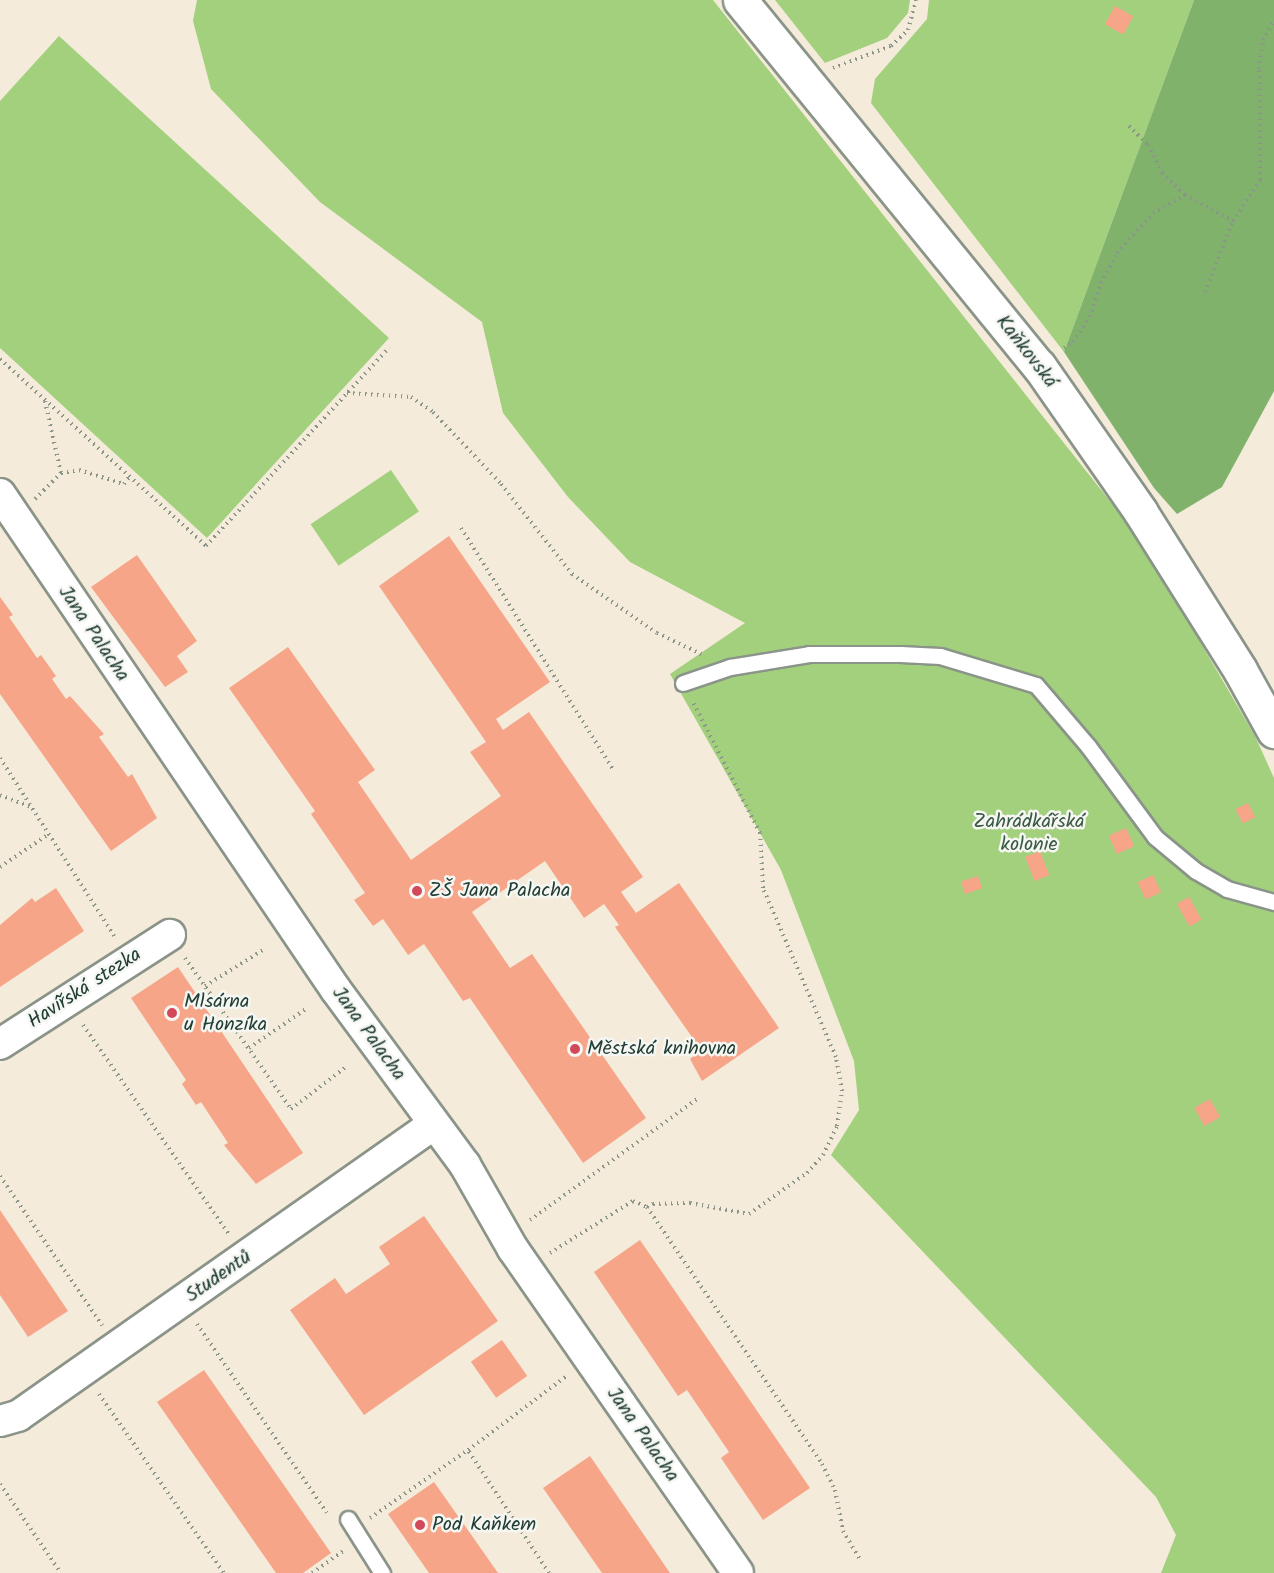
<!DOCTYPE html>
<meta charset="utf-8">
<style>
body{margin:0}
#map{position:relative;width:1274px;height:1573px;overflow:hidden;background:#f4ebdb;font-family:Kalam,sans-serif}
div>[style]{position:absolute}
.green>*{inset:0;background:#a2d07d;transform-origin:0 0}
.forest>*{inset:0;background:#81b26c}
.building>*{inset:0;background:#f6a589;transform-origin:0 0}
.path>*{height:4px;margin-top:-2px;transform-origin:0;background:repeating-linear-gradient(90deg,#8a9488 0 1.5px,transparent 0 6px)}
.roads{filter:drop-shadow(2px 0 #8a9488) drop-shadow(-2px 0 #8a9488) drop-shadow(0 2px #8a9488) drop-shadow(0 -2px #8a9488)}
.service>*{height:15px;margin:-7.5px;padding:0 7.5px;transform-origin:7.5px;border-radius:7.5px;background:#fff}
.minor>*{height:30px;margin:-15px;padding:0 15px;transform-origin:15px;border-radius:15px;background:#fff}
.tertiary>*{height:33px;margin:-16.5px;padding:0 16.5px;transform-origin:16.5px;border-radius:16.5px;background:#fff}
.dots>*{width:16px;height:16px;translate:-50% -50%;box-sizing:border-box;border:3px solid #f6f6f2;border-radius:50%}
span{translate:-50% -50%;white-space:nowrap;text-align:center;line-height:1.15;-webkit-text-stroke:5px #f6f6f2;paint-order:stroke}
.street-label{font-size:20px;color:#1f3d34}
.park-label{font-size:20px;color:#395a43}
.poi-label{font-size:20px;color:#1f3d34}
.left{translate:0 -50%;text-align:left}
</style>
<div id="map">
<div class="green">
<i style="clip-path:polygon(197px 0,713px 0,1140px 539px,1255px 736px,1274px 778px,1274px 1573px,1161px 1573px,1176px 1535px,1156px 1497px,831px 1155px,859px 1110px,854px 1061px,781px 870px,670px 674px,745px 623px,630px 562px,568px 497px,503px 413px,482px 322px,320px 202px,211px 89px,193px 21px)"></i>
<i style="clip-path:polygon(775px 0,910px 0,908px 13px,887px 38px,825px 63px)"></i>
<i style="clip-path:polygon(929px 0,1194px 0,1064px 352px,871px 103px,875px 79px,927px 19px)"></i>
<i style="clip-path:polygon(59px 36px,389px 338px,207px 538px,0 348px,0 101px)"></i>
<i style="left:391px;top:470px;width:50px;height:97px;rotate:56deg"></i>
</div>
<div class="forest">
<i style="clip-path:polygon(1194px 0,1274px 0,1274px 391px,1222px 487px,1177px 514px,1154px 488px,1064px 352px)"></i>
</div>
<div class="building">
<i style="left:1115px;top:6px;width:21px;height:21px;rotate:29deg"></i>
<i style="clip-path:polygon(449px 536px,550px 682px,496px 719px,503px 730px,529px 712px,643px 877px,621px 892px,636px 913px,679px 883px,779px 1028px,702px 1081px,690px 1059px,701px 1050px,615px 927px,619px 925px,604px 904px,584px 918px,545px 861px,472px 912px,510px 968px,532px 954px,646px 1118px,583px 1163px,470px 998px,463px 1001px,424px 944px,408px 955px,383px 919px,373px 926px,354px 900px,365px 893px,311px 814px,315px 811px,229px 688px,288px 647px,375px 770px,358px 782px,411px 860px,501px 796px,470px 752px,486px 742px,379px 586px)"></i>
<i style="clip-path:polygon(137px 555px,197px 641px,177px 656px,188px 672px,165px 687px,91px 587px)"></i>
<i style="clip-path:polygon(0 597px,13px 615px,9px 617px,37px 658px,41px 655px,56px 676px,52px 679px,66px 699px,70px 696px,104px 734px,99px 737px,128px 777px,132px 774px,157px 818px,111px 851px,0 694px)"></i>
<i style="left:1248px;top:803px;width:16px;height:14px;rotate:63deg"></i>
<i style="left:1126px;top:828px;width:20px;height:19px;rotate:66deg"></i>
<i style="left:1040px;top:851px;width:26px;height:16px;rotate:69deg"></i>
<i style="left:1153px;top:875px;width:19px;height:17px;rotate:65deg"></i>
<i style="left:978px;top:876px;width:13px;height:18px;rotate:72deg"></i>
<i style="clip-path:polygon(56px 888px,84px 931px,0 987px,0 925px,32px 898px,35px 902px)"></i>
<i style="left:1189px;top:897px;width:26px;height:14px;rotate:61deg"></i>
<i style="clip-path:polygon(178px 967px,303px 1153px,256px 1184px,224px 1145px,228px 1143px,201px 1102px,196px 1105px,182px 1084px,186px 1080px,131px 998px)"></i>
<i style="left:1210px;top:1099px;width:21px;height:18px;rotate:61deg"></i>
<i style="clip-path:polygon(0 1210px,68px 1311px,28px 1337px,0 1295px)"></i>
<i style="clip-path:polygon(424px 1216px,498px 1321px,364px 1415px,290px 1310px,335px 1278px,346px 1294px,390px 1264px,379px 1247px)"></i>
<i style="clip-path:polygon(640px 1240px,810px 1488px,763px 1520px,721px 1458px,729px 1452px,687px 1390px,678px 1396px,594px 1272px)"></i>
<i style="left:502px;top:1340px;width:44px;height:38px;rotate:55deg"></i>
<i style="clip-path:polygon(204px 1370px,331px 1553px,303px 1573px,276px 1573px,157px 1402px)"></i>
<i style="clip-path:polygon(590px 1456px,670px 1573px,602px 1573px,543px 1488px)"></i>
<i style="clip-path:polygon(434px 1482px,477px 1543px,498px 1573px,429px 1573px,388px 1514px)"></i>
</div>
<div class="path">
<i style="left:833px;top:68px;width:62px;rotate:-20.8deg"></i>
<i style="left:891px;top:46px;width:23px;rotate:-43deg"></i>
<i style="left:908px;top:30px;width:31px;rotate:-75deg"></i>
<i style="left:1129px;top:126px;width:27px;rotate:45deg"></i>
<i style="left:1148px;top:145px;width:31px;rotate:63deg"></i>
<i style="left:1162px;top:173px;width:32px;rotate:44deg"></i>
<i style="left:1185px;top:195px;width:55px;rotate:28.4deg"></i>
<i style="left:1205px;top:292px;width:76px;rotate:-68.5deg"></i>
<i style="left:1233px;top:221px;width:49px;rotate:-56.6deg"></i>
<i style="left:1260px;top:180px;width:111px;rotate:-90.5deg"></i>
<i style="left:1259px;top:69px;width:29px;rotate:-82deg"></i>
<i style="left:1263px;top:40px;width:22px;rotate:-60deg"></i>
<i style="left:1064px;top:348px;width:11px;rotate:-34deg"></i>
<i style="left:1073px;top:342px;width:30px;rotate:-56deg"></i>
<i style="left:1090px;top:317px;width:36px;rotate:-72deg"></i>
<i style="left:1101px;top:283px;width:34px;rotate:-62deg"></i>
<i style="left:1117px;top:253px;width:54px;rotate:-48deg"></i>
<i style="left:1153px;top:213px;width:37px;rotate:-29deg"></i>
<i style="left:0;top:359px;width:278px;rotate:42.2deg"></i>
<i style="left:206px;top:546px;width:270px;rotate:-47.3deg"></i>
<i style="left:347px;top:393px;width:64px;rotate:3.6deg"></i>
<i style="left:411px;top:397px;width:27px;rotate:34deg"></i>
<i style="left:433px;top:412px;width:99px;rotate:46.6deg"></i>
<i style="left:501px;top:484px;width:115px;rotate:51.7deg"></i>
<i style="left:572px;top:574px;width:103px;rotate:34.8deg"></i>
<i style="left:657px;top:633px;width:49px;rotate:25.5deg"></i>
<i style="left:45px;top:401px;width:74px;rotate:77.5deg"></i>
<i style="left:35px;top:499px;width:37px;rotate:-45deg"></i>
<i style="left:61px;top:473px;width:18px;rotate:-9deg"></i>
<i style="left:79px;top:470px;width:47px;rotate:17.3deg"></i>
<i style="left:124px;top:484px;width:9px;rotate:-54deg"></i>
<i style="left:461px;top:528px;width:284px;rotate:57.8deg"></i>
<i style="left:0;top:758px;width:213px;rotate:57.3deg"></i>
<i style="left:0;top:795px;width:34px;rotate:21deg"></i>
<i style="left:0;top:867px;width:59px;rotate:-34deg"></i>
<i style="left:185px;top:958px;width:184px;rotate:54.9deg"></i>
<i style="left:291px;top:1109px;width:71px;rotate:-37.5deg"></i>
<i style="left:205px;top:986px;width:68px;rotate:-31.8deg"></i>
<i style="left:83px;top:1025px;width:254px;rotate:55.1deg"></i>
<i style="left:249px;top:1048px;width:69px;rotate:-34.4deg"></i>
<i style="left:0;top:1176px;width:181px;rotate:55.6deg"></i>
<i style="left:647px;top:1207px;width:7px;rotate:-27deg"></i>
<i style="left:653px;top:1204px;width:37px;rotate:-2deg"></i>
<i style="left:690px;top:1203px;width:60px;rotate:10.6deg"></i>
<i style="left:749px;top:1214px;width:71px;rotate:-35.3deg"></i>
<i style="left:807px;top:1173px;width:24px;rotate:-48deg"></i>
<i style="left:823px;top:1155px;width:32px;rotate:-64deg"></i>
<i style="left:837px;top:1126px;width:35px;rotate:-82deg"></i>
<i style="left:842px;top:1091px;width:35px;rotate:-100deg"></i>
<i style="left:836px;top:1057px;width:184px;rotate:-113.4deg"></i>
<i style="left:763px;top:888px;width:55px;rotate:-93.1deg"></i>
<i style="left:760px;top:833px;width:147px;rotate:-117.1deg"></i>
<i style="left:530px;top:1220px;width:206px;rotate:-35.9deg"></i>
<i style="left:550px;top:1253px;width:98px;rotate:-32.1deg"></i>
<i style="left:633px;top:1201px;width:15px;rotate:23deg"></i>
<i style="left:647px;top:1207px;width:311px;rotate:55.7deg"></i>
<i style="left:822px;top:1464px;width:29px;rotate:63deg"></i>
<i style="left:835px;top:1490px;width:42px;rotate:79deg"></i>
<i style="left:843px;top:1531px;width:35px;rotate:59deg"></i>
<i style="left:197px;top:1324px;width:229px;rotate:55.5deg"></i>
<i style="left:99px;top:1394px;width:218px;rotate:55.1deg"></i>
<i style="left:0;top:1484px;width:108px;rotate:55.6deg"></i>
<i style="left:370px;top:1518px;width:119px;rotate:-34.8deg"></i>
<i style="left:312px;top:1573px;width:38px;rotate:-35deg"></i>
<i style="left:549px;top:1573px;width:147px;rotate:-123.4deg"></i>
<i style="left:468px;top:1450px;width:125px;rotate:-36.9deg"></i>
</div>
<div class="roads">
<div class="service">
<i style="left:683px;top:683px;width:50px;rotate:-18.8deg"></i>
<i style="left:730px;top:667px;width:80px;rotate:-9.3deg"></i>
<i style="left:809px;top:654px;width:91px"></i>
<i style="left:900px;top:654px;width:40px;rotate:2.9deg"></i>
<i style="left:940px;top:656px;width:100px;rotate:16.8deg"></i>
<i style="left:1036px;top:685px;width:80px;rotate:49.6deg"></i>
<i style="left:1088px;top:746px;width:113px;rotate:53.6deg"></i>
<i style="left:1155px;top:837px;width:53px;rotate:39.7deg"></i>
<i style="left:1196px;top:871px;width:36px;rotate:30deg"></i>
<i style="left:1227px;top:889px;width:49px;rotate:15.5deg"></i>
<i style="left:348px;top:1519px;width:64px;rotate:57.8deg"></i>
</div>
<div class="minor">
<i style="left:0;top:494px;width:599px;rotate:55.89deg"></i>
<i style="left:336px;top:990px;width:217px;rotate:53.6deg"></i>
<i style="left:465px;top:1165px;width:97px;rotate:60.3deg"></i>
<i style="left:513px;top:1249px;width:394px;rotate:55.2deg"></i>
<i style="left:0;top:1044px;width:202px;rotate:-32.7deg"></i>
<i style="left:0;top:1421px;width:19px;rotate:-16deg"></i>
<i style="left:18px;top:1416px;width:508px;rotate:-35.07deg"></i>
</div>
<div class="tertiary">
<i style="left:740px;top:0;width:473px;rotate:50.8deg"></i>
<i style="left:1039px;top:366px;width:177px;rotate:55.1deg"></i>
<i style="left:1140px;top:511px;width:188px;rotate:57.8deg"></i>
<i style="left:1240px;top:670px;width:70px;rotate:60.9deg"></i>
</div>
</div>
<div class="dots">
<i style="left:417px;top:891px;background:#d1495b"></i>
<i style="left:172px;top:1013px;background:#d1495b"></i>
<i style="left:575px;top:1049px;background:#d1495b"></i>
<i style="left:420px;top:1525px;background:#d1495b"></i>
</div>
<div class="street-label">
<span style="left:1026px;top:352px;rotate:52deg">Kaňkovská</span>
<span style="left:93px;top:634px;rotate:56deg">Jana Palacha</span>
<span style="left:85px;top:989px;rotate:-33deg">Havířská stezka</span>
<span style="left:368px;top:1034px;rotate:54deg">Jana Palacha</span>
<span style="left:219px;top:1277px;rotate:-35deg">Studentů</span>
<span style="left:642px;top:1435px;rotate:55deg">Jana Palacha</span>
</div>
<div class="park-label">
<span style="left:1029px;top:834px">Zahrádkářská<br>kolonie</span>
</div>
<div class="poi-label">
<span class="left" style="left:429px;top:891px">ZŠ Jana Palacha</span>
<span class="left" style="left:184px;top:1014px">Mlsárna<br>u Honzíka</span>
<span class="left" style="left:587px;top:1049px">Městská knihovna</span>
<span class="left" style="left:432px;top:1525px">Pod Kaňkem</span>
</div>
</div>
